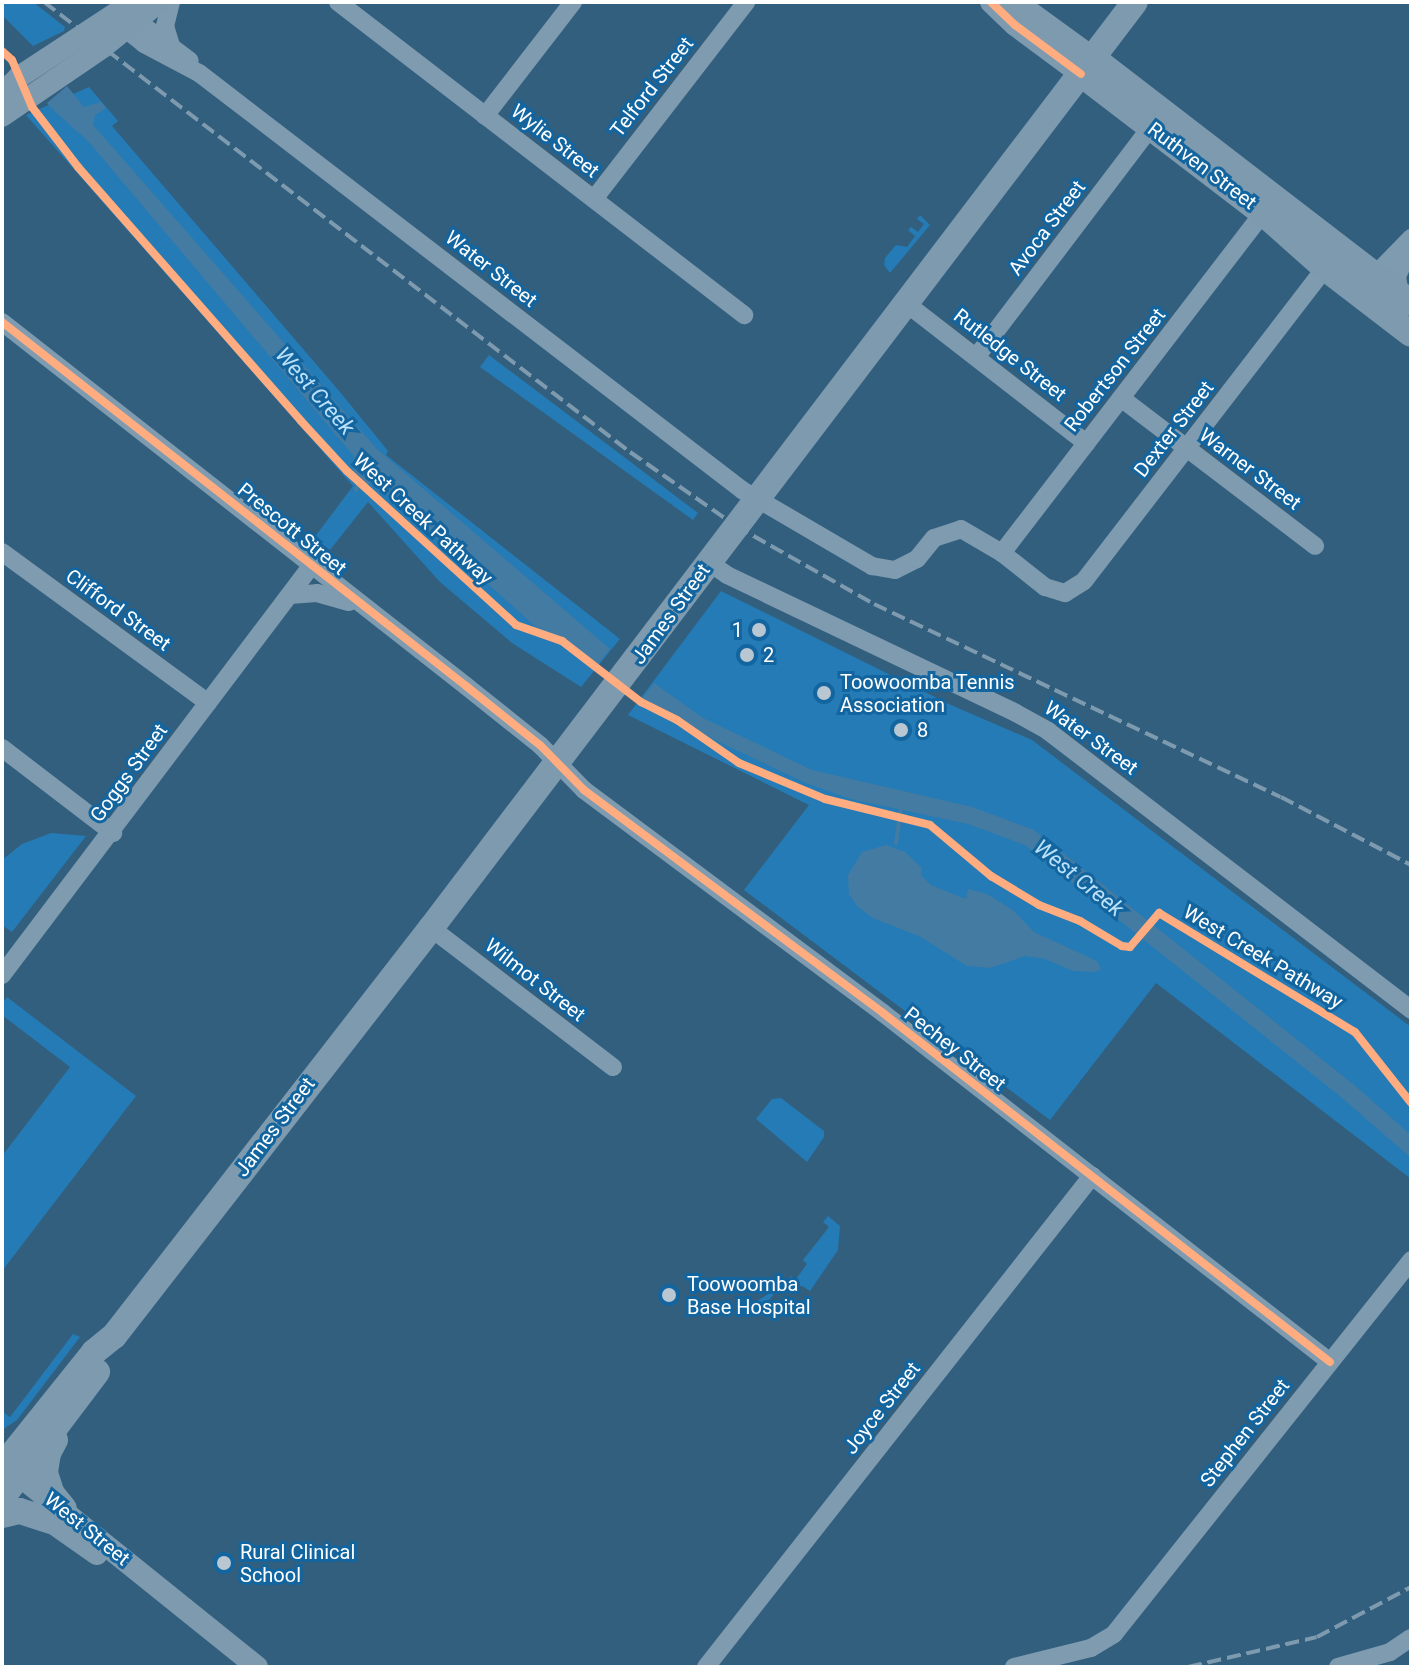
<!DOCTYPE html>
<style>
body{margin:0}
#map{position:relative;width:1413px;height:1669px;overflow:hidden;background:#335f7f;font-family:Roboto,sans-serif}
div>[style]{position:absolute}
.green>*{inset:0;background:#247bb5}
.water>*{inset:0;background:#447ba3}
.stream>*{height:4px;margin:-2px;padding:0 2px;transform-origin:2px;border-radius:2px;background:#447ba3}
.minor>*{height:18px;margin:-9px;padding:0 9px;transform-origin:9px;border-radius:9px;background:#7e9baf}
.major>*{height:22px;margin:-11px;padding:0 11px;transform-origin:11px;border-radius:11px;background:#7d9aae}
.highway>*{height:26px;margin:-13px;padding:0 13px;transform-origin:13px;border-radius:13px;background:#7e9aae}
.rail>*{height:4px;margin-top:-2px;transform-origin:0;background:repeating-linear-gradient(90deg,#7e9aae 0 14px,transparent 0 20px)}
.cycleway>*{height:8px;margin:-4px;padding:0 4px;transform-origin:4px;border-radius:4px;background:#ffac80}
.dots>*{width:22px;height:22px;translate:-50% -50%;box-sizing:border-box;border:4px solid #13659f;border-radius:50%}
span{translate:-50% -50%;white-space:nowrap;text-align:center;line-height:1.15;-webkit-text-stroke:6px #13659f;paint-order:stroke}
.street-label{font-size:20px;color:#fff}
.poi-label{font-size:20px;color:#fff}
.right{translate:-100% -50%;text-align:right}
.left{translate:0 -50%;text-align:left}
.water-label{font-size:22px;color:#bce2fb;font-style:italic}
.frame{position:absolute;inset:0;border:4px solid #fff;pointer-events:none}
</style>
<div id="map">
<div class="green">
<i style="clip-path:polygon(2px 2px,33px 2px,65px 27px,64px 31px,33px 46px,2px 15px)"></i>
<i style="clip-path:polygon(89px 87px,118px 121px,112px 126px,340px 392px,388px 451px,386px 455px,620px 639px,581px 687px,512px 643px,440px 582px,368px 502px,330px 550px,314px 538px,353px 486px,26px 115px)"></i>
<i style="clip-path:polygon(920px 215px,930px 225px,890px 273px,884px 265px,885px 258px,896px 245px,907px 247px,915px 236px,908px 230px,911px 227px,918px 232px,924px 224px,917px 219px)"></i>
<i style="clip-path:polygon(489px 355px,698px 513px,693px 520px,480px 367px)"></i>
<i style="clip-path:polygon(721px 591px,951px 705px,1032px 740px,1411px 1027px,1411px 1179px,1156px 983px,1050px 1120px,744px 890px,809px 805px,628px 715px)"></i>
<i style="clip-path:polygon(51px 833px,86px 836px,12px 932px,2px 925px,2px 860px,22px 844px)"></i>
<i style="clip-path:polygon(7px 997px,136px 1096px,2px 1271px,2px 1156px,70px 1067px,2px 1015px,2px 1004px)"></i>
<i style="clip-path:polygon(781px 1098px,824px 1131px,824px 1137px,807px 1162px,756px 1119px,772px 1099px)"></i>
<i style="clip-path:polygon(828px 1216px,840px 1226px,838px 1250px,810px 1291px,802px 1286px,790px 1286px,774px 1294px,761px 1309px,753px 1303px,772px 1292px,781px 1279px,786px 1282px,791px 1276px,796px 1279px,807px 1264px,803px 1260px,829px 1227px,823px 1222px)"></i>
<i style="clip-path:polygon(73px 1334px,80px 1337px,17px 1420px,2px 1430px,2px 1411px,10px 1417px)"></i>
</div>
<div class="water">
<i style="clip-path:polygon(67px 86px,84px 107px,101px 102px,106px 108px,95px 115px,93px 125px,377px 449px,610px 649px,598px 664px,557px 635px,536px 627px,372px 480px,367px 486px,353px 473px,354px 456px,88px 141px,50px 107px,47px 103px)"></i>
<i style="clip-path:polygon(654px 683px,703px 718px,812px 770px,972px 807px,1034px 830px,1353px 1084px,1411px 1135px,1411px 1158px,1341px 1097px,1025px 845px,968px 824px,851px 799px,806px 783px,717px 741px,642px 699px)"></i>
<i style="clip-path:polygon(886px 845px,905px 852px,922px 868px,921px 875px,931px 885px,966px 899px,968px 889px,987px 894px,1014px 911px,1034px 932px,1097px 961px,1101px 969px,1095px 972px,1073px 971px,1045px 959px,1025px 956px,990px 968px,967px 966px,921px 937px,873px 918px,858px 907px,849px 894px,848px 875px,862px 852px)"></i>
</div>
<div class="stream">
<i style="left:356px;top:490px;width:13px;rotate:-67deg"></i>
<i style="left:896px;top:843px;width:37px;rotate:-82deg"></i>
</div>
<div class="minor">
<i style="left:171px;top:2px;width:25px;rotate:104deg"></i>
<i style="left:165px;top:26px;width:21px;rotate:73deg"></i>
<i style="left:338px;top:2px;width:513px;rotate:37.63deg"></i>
<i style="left:128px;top:16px;width:9px;rotate:58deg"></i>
<i style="left:133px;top:24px;width:11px;rotate:90deg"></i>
<i style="left:133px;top:35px;width:14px;rotate:39deg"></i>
<i style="left:144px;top:44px;width:62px;rotate:27.8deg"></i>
<i style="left:199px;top:73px;width:685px;rotate:37.52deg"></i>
<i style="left:742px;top:490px;width:151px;rotate:30.3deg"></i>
<i style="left:872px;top:566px;width:23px;rotate:10deg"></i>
<i style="left:895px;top:570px;width:25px;rotate:-27deg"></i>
<i style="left:917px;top:559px;width:27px;rotate:-51deg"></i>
<i style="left:934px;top:538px;width:28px;rotate:-18deg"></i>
<i style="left:961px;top:529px;width:48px;rotate:30.3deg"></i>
<i style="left:1002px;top:553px;width:55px;rotate:38.3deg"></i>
<i style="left:1045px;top:587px;width:21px;rotate:17deg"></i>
<i style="left:1065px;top:593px;width:22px;rotate:-32deg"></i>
<i style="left:1084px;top:581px;width:395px;rotate:-52.4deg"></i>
<i style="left:133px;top:24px;width:12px;rotate:14deg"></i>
<i style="left:145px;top:27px;width:56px;rotate:37.1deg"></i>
<i style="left:485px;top:116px;width:144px;rotate:-52.3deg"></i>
<i style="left:594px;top:199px;width:249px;rotate:-52.3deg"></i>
<i style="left:1375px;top:275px;width:52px;rotate:-45.8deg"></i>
<i style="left:1400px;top:295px;width:19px;rotate:-99deg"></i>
<i style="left:1397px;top:276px;width:32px;rotate:-64deg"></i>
<i style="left:907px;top:304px;width:227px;rotate:37.8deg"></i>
<i style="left:2px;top:322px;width:590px;rotate:38.11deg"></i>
<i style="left:466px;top:686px;width:95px;rotate:38.6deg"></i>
<i style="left:540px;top:745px;width:63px;rotate:45.6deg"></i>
<i style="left:584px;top:790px;width:373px;rotate:36.7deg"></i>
<i style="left:883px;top:1013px;width:567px;rotate:37.98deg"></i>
<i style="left:977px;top:356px;width:288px;rotate:-52.8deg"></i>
<i style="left:1121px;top:398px;width:244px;rotate:37.3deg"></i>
<i style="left:2px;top:552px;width:255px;rotate:36.2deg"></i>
<i style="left:1002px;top:553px;width:429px;rotate:-52.5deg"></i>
<i style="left:708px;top:562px;width:23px;rotate:34deg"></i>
<i style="left:727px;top:575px;width:320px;rotate:25.5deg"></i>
<i style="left:1016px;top:713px;width:37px;rotate:29deg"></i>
<i style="left:1048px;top:731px;width:458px;rotate:37.5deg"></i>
<i style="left:290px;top:595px;width:27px;rotate:-4deg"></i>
<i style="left:317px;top:593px;width:33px;rotate:16deg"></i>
<i style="left:2px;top:748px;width:140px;rotate:37.4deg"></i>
<i style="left:431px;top:928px;width:229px;rotate:37.4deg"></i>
<i style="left:2px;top:975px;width:514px;rotate:-52.91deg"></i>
<i style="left:706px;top:1667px;width:625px;rotate:-51.83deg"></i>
<i style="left:1014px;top:1667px;width:79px;rotate:-13.9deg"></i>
<i style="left:1091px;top:1648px;width:27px;rotate:-31deg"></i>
<i style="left:1114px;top:1634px;width:478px;rotate:-51.5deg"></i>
<i style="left:1338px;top:1667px;width:54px;rotate:-16.1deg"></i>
<i style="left:1390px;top:1652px;width:25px;rotate:-34deg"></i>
</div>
<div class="major">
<i style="left:991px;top:2px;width:33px;rotate:44deg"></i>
<i style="left:1015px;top:25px;width:82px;rotate:36.6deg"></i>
<i style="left:1016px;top:2px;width:95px;rotate:36deg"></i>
<i style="left:2px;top:94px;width:24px;rotate:-45deg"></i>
<i style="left:19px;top:77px;width:136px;rotate:-33.3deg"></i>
<i style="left:2px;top:116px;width:122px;rotate:-34.3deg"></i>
<i style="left:103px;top:47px;width:72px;rotate:-38.8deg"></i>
<i style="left:6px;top:1465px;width:322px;rotate:38.8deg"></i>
<i style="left:37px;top:1512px;width:73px;rotate:35deg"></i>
</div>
<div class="highway">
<i style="left:1093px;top:58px;width:401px;rotate:37.6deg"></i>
<i style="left:1081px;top:74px;width:229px;rotate:37.4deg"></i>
<i style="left:1263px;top:213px;width:83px;rotate:41.6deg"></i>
<i style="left:1325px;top:268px;width:108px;rotate:37.5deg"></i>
<i style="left:55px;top:1440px;width:15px;rotate:118deg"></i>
<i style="left:48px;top:1453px;width:20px;rotate:99deg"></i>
<i style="left:45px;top:1473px;width:22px;rotate:72deg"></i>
<i style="left:52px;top:1494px;width:19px;rotate:51deg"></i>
<i style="left:2px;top:1467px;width:147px;rotate:-51.3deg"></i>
<i style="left:94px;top:1352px;width:26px;rotate:-39deg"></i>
<i style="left:114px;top:1336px;width:517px;rotate:-52.15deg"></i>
<i style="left:431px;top:928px;width:1163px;rotate:-52.76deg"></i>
<i style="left:2px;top:1498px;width:158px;rotate:-53deg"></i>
<i style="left:2px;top:1515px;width:18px;rotate:-13deg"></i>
<i style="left:20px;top:1511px;width:32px;rotate:18deg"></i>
</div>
<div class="rail">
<i style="left:44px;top:2px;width:739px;rotate:37.52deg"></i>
<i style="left:630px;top:452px;width:129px;rotate:34.9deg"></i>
<i style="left:736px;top:526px;width:159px;rotate:29.5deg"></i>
<i style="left:874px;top:604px;width:450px;rotate:25.4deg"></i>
<i style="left:1281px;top:797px;width:147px;rotate:27.6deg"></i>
<i style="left:1188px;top:1667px;width:132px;rotate:-13.1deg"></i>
<i style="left:1317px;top:1637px;width:106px;rotate:-28deg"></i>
</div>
<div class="cycleway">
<i style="left:991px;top:2px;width:33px;rotate:44deg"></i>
<i style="left:1015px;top:25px;width:82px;rotate:36.6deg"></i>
<i style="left:2px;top:51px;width:13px;rotate:42deg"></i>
<i style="left:12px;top:60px;width:51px;rotate:66.9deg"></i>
<i style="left:32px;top:107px;width:76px;rotate:52.5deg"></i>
<i style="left:78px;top:167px;width:338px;rotate:48.7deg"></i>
<i style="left:301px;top:421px;width:68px;rotate:47.4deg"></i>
<i style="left:347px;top:471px;width:229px;rotate:42.3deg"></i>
<i style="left:516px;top:625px;width:49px;rotate:19.2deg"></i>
<i style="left:562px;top:641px;width:100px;rotate:37.7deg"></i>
<i style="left:641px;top:702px;width:40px;rotate:26.6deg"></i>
<i style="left:677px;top:720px;width:75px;rotate:34.7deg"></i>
<i style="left:739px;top:763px;width:93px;rotate:22.7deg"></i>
<i style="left:825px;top:799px;width:108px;rotate:13.9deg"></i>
<i style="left:930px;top:825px;width:80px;rotate:39.9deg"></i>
<i style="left:991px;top:876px;width:56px;rotate:31.1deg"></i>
<i style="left:1039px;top:905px;width:44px;rotate:21.3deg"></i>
<i style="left:1080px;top:921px;width:49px;rotate:30.8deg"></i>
<i style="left:1122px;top:946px;width:8px;rotate:7deg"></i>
<i style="left:1130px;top:947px;width:45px;rotate:-49.5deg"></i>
<i style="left:1159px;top:913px;width:229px;rotate:31.3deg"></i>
<i style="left:1355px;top:1032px;width:90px;rotate:51.7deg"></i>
<i style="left:2px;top:322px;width:590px;rotate:38.11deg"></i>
<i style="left:466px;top:686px;width:95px;rotate:38.6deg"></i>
<i style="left:540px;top:745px;width:63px;rotate:45.6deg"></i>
<i style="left:584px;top:790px;width:373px;rotate:36.7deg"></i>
<i style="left:883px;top:1013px;width:567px;rotate:37.98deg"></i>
</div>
<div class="dots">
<i style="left:759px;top:630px;background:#b8c7d2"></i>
<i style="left:747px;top:655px;background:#b8c7d2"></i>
<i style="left:824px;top:693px;background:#b8c7d2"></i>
<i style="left:901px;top:730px;background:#b8c7d2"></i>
<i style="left:669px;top:1295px;background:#b8c7d2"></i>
<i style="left:224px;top:1563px;background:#b8c7d2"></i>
</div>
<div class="street-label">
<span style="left:652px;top:87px;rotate:-52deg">Telford Street</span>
<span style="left:555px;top:141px;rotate:38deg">Wylie Street</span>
<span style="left:1202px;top:166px;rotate:37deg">Ruthven Street</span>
<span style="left:1047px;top:228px;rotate:-53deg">Avoca Street</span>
<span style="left:491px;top:269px;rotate:38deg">Water Street</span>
<span style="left:1010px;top:355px;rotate:38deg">Rutledge Street</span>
<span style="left:1115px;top:370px;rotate:-52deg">Robertson Street</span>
<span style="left:1174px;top:429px;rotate:-52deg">Dexter Street</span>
<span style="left:1250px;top:469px;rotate:37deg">Warner Street</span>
<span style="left:423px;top:519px;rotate:43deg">West Creek Pathway</span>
<span style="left:292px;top:529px;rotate:39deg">Prescott Street</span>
<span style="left:118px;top:610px;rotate:36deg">Clifford Street</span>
<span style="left:671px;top:614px;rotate:-54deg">James Street</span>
<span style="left:1091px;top:738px;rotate:36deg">Water Street</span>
<span style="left:129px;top:773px;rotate:-54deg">Goggs Street</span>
<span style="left:1263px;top:957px;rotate:31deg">West Creek Pathway</span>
<span style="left:535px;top:980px;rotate:38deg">Wilmot Street</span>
<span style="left:955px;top:1049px;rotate:38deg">Pechey Street</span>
<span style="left:275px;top:1127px;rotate:-53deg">James Street</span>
<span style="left:882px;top:1408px;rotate:-52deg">Joyce Street</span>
<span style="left:1245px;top:1433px;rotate:-52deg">Stephen Street</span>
<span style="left:87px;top:1529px;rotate:39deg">West Street</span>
</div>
<div class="poi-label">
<span class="right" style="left:743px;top:630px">1</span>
<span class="left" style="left:763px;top:655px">2</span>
<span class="left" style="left:840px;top:694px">Toowoomba Tennis<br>Association</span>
<span class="left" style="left:917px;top:730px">8</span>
<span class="left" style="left:687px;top:1296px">Toowoomba<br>Base Hospital</span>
<span class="left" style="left:240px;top:1564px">Rural Clinical<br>School</span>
</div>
<div class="water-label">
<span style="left:315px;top:391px;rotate:49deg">West Creek</span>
<span style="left:1079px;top:878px;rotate:39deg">West Creek</span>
</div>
<div class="frame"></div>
</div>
